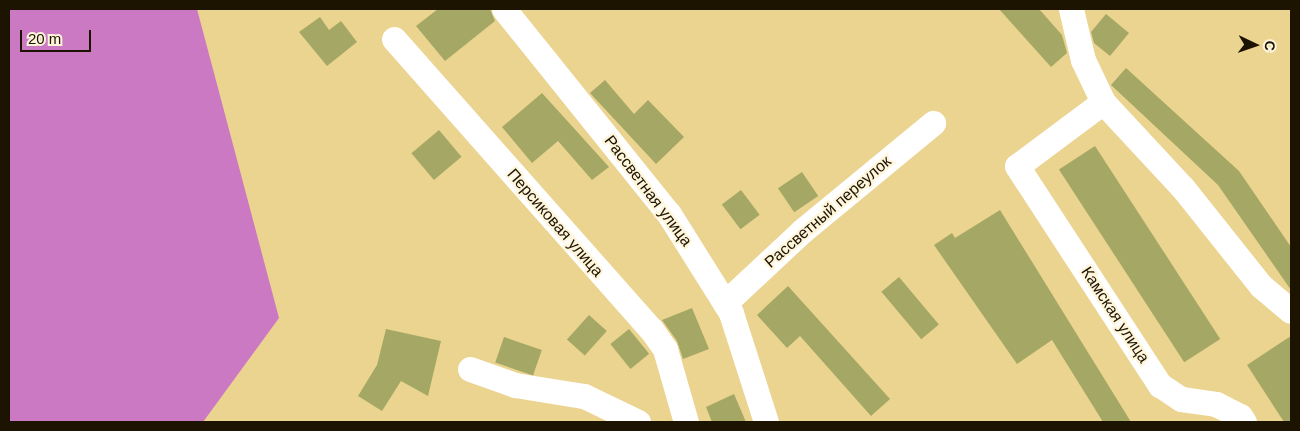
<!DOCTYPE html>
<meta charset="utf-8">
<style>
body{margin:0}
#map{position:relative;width:1300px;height:431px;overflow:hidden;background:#ebd390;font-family:Helvetica,sans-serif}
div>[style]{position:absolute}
.forest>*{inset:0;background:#cb79c3}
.building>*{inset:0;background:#a5a864;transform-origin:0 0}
.minor>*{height:25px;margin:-12.5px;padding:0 12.5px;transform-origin:12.5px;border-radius:12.5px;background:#fff}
span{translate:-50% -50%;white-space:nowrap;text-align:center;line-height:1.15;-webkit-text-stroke:4.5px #fef5db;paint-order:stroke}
.street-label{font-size:16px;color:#1c1300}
.frame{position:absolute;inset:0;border:10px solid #1c1300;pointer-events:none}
.north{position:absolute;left:1230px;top:20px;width:50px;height:50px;-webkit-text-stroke:4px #fef5db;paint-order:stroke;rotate:93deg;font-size:14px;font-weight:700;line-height:20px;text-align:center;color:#1c1300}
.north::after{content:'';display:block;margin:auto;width:18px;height:22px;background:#1c1300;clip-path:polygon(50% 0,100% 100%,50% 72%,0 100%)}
.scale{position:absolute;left:20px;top:30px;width:71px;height:22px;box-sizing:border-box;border:2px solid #1c1300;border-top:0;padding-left:6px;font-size:15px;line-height:18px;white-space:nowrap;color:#1c1300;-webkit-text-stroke:4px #fef5db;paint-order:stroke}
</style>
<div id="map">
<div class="forest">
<i style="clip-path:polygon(9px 9px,197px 9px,279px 318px,203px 422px,9px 422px)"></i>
</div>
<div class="building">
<i style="clip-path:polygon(438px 9px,490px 9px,495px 21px,445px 61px,416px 26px)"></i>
<i style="clip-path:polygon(999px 9px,1039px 9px,1062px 35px,1067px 53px,1051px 67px)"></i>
<i style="clip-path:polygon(1106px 14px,1129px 33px,1110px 56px,1094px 43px,1091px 32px)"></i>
<i style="clip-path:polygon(320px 17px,329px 30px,341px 21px,357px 42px,327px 66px,299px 32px)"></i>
<i style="clip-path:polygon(1126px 68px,1239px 171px,1291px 247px,1291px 290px,1218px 185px,1111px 85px)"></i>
<i style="clip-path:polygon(605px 80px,634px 114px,648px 100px,684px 137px,656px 164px,590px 93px)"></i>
<i style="clip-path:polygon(542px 93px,609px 167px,592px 180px,558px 141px,532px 163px,502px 127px)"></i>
<i style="left:439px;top:130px;width:35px;height:36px;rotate:50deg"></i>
<i style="left:1095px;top:146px;width:230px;height:43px;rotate:57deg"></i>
<i style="left:802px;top:172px;width:29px;height:29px;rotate:56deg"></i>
<i style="left:741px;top:190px;width:31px;height:24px;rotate:53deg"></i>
<i style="clip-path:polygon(1000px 210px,1131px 422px,1103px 422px,1052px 340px,1017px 364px,934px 245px,952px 233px,955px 238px)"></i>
<i style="left:899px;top:277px;width:62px;height:23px;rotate:50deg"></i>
<i style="clip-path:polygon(788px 286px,890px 399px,871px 416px,800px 336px,787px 348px,757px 315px)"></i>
<i style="clip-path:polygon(692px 308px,709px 349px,683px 359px,677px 341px,662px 320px)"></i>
<i style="left:589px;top:315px;width:24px;height:33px;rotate:42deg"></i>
<i style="clip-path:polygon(386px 329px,441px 341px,428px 396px,401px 381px,382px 411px,358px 396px,377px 365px)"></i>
<i style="left:629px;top:329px;width:32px;height:24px;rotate:51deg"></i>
<i style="clip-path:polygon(1291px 336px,1291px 422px,1284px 422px,1247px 365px)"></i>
<i style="left:504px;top:337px;width:40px;height:27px;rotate:19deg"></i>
<i style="clip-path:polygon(734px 394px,746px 422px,712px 422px,706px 407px)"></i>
</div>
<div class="minor">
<i style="left:504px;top:9px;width:263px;rotate:51.2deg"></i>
<i style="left:669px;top:214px;width:117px;rotate:57.9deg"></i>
<i style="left:731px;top:313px;width:114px;rotate:72.2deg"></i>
<i style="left:1071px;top:9px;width:52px;rotate:76.8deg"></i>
<i style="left:1083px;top:60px;width:47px;rotate:64.5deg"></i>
<i style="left:1103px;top:102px;width:117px;rotate:47.1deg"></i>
<i style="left:1183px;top:188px;width:125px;rotate:51.5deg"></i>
<i style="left:1261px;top:286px;width:39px;rotate:40deg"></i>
<i style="left:394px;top:39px;width:387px;rotate:48.5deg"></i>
<i style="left:651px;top:329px;width:24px;rotate:55deg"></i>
<i style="left:665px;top:349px;width:76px;rotate:74deg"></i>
<i style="left:1103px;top:102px;width:107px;rotate:143.3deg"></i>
<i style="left:1017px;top:166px;width:262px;rotate:56.9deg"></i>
<i style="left:1160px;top:385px;width:25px;rotate:34deg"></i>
<i style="left:1181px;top:399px;width:35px;rotate:8deg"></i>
<i style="left:1216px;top:404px;width:27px;rotate:27deg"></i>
<i style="left:1240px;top:416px;width:7px;rotate:56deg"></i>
<i style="left:725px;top:303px;width:105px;rotate:-43.1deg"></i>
<i style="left:802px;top:231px;width:170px;rotate:-39.5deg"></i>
<i style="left:470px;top:369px;width:48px;rotate:19.6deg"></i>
<i style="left:515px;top:385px;width:70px;rotate:9.1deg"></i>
<i style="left:584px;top:396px;width:60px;rotate:25.7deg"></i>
</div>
<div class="street-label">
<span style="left:648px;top:191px;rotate:53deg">Рассветная улица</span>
<span style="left:828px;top:212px;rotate:-41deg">Рассветный переулок</span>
<span style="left:555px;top:223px;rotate:49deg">Персиковая улица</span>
<span style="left:1115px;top:315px;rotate:57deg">Камская улица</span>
</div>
<div class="frame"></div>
<div class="north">С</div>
<div class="scale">20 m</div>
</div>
